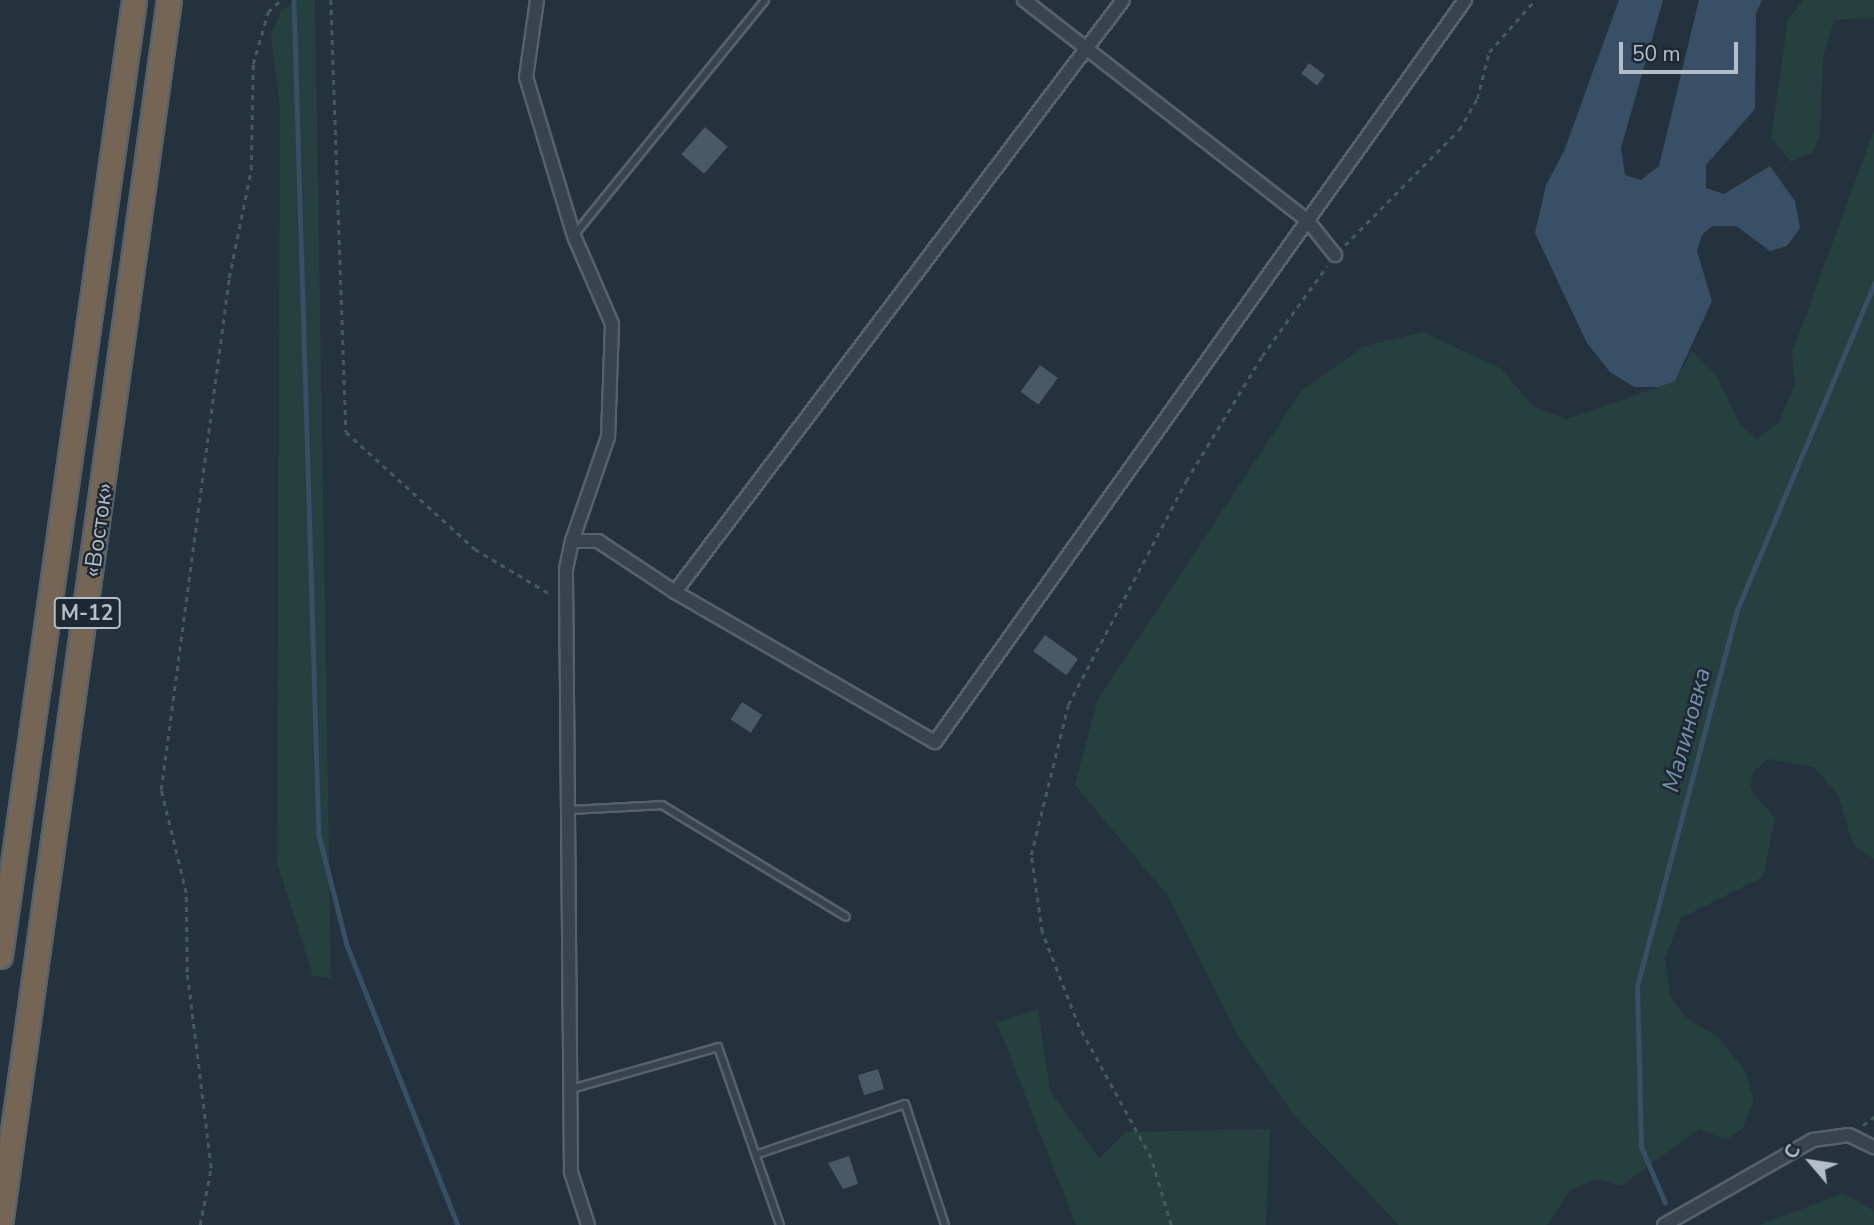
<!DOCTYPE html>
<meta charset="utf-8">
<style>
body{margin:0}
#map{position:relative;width:1874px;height:1225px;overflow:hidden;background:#24323e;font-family:"Nunito Sans",sans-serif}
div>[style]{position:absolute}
.green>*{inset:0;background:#263f3f}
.water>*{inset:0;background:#384f66}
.stream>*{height:4.5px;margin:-2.25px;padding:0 2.25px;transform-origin:2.25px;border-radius:2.25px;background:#384f66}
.building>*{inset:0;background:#4a5967;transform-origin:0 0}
.path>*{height:2.5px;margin-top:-1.25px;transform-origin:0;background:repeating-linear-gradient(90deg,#445b5c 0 5px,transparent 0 10px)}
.roads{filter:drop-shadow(2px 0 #56616c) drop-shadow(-2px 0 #56616c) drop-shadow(0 2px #56616c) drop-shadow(0 -2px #56616c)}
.lane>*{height:6px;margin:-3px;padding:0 3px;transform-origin:3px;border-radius:3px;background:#38434e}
.street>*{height:12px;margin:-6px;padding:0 6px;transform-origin:6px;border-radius:6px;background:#38434e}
.highway>*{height:23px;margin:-11.5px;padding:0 11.5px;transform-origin:11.5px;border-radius:11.5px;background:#746555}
span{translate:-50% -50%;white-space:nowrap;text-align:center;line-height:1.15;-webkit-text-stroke:5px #1d2833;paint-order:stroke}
.shield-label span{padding:2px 5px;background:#1d2833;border:2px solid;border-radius:5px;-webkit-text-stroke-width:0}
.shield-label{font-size:21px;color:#b4bec9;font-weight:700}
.street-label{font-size:23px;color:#b4bec9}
.water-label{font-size:24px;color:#7492ac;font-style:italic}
.north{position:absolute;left:1776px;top:1127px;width:70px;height:70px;-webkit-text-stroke:5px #1d2833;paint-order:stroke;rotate:299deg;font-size:19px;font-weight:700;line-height:28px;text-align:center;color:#b4bec9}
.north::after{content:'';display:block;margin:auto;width:24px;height:32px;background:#b4bec9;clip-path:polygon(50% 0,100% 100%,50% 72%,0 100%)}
.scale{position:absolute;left:1619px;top:42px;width:119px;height:32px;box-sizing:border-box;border:4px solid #b4bec9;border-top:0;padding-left:9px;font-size:21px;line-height:24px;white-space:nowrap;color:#b4bec9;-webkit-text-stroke:5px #1d2833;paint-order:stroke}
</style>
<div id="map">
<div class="green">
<i style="clip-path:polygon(298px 0,315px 0,331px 978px,313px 976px,277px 863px,280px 107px,271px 36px,281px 11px)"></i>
<i style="clip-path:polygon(1804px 0,1874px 0,1874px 18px,1834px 20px,1823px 58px,1820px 137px,1812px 153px,1791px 162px,1771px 138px,1788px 19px)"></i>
<i style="clip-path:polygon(1874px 130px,1874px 860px,1853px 844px,1837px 793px,1814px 767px,1768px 759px,1753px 772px,1750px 788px,1775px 819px,1763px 877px,1681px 918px,1665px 958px,1670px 996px,1686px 1017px,1719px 1038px,1745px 1071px,1754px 1099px,1743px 1128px,1726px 1140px,1699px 1129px,1621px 1186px,1597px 1179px,1570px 1190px,1547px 1225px,1399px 1225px,1293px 1114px,1237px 1034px,1168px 896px,1075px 785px,1098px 699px,1302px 390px,1365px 346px,1423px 332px,1500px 368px,1534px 407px,1567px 419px,1675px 381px,1692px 351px,1716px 375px,1740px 425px,1757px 439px,1779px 422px,1795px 384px,1792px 353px)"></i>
<i style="clip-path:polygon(1038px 1009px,1050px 1091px,1099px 1158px,1126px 1132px,1270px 1129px,1266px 1225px,1076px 1225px,997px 1023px)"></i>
<i style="clip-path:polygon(1843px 1193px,1874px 1211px,1874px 1225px,1760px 1225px)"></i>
</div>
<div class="water">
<i style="clip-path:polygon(1619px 0,1663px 0,1621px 148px,1625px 175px,1641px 180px,1659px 166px,1699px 0,1762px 0,1756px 13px,1755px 109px,1706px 165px,1706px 188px,1724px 194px,1770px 166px,1795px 201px,1800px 228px,1787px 246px,1770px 251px,1736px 226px,1712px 226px,1702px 235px,1697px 251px,1712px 301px,1675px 381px,1659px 387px,1634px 387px,1610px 372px,1587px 343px,1535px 233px,1546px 185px,1564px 151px)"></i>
</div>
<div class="stream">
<i style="left:294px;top:0;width:835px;rotate:88.29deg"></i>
<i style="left:319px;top:835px;width:114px;rotate:75.7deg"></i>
<i style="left:347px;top:945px;width:301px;rotate:68.4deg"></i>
<i style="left:1665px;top:1203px;width:61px;rotate:-113.2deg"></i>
<i style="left:1641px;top:1147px;width:161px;rotate:-91.4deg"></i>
<i style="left:1637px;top:986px;width:389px;rotate:-75.1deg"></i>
<i style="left:1737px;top:610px;width:354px;rotate:-67.2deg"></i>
</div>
<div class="building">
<i style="left:1309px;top:63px;width:20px;height:13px;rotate:37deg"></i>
<i style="left:705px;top:127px;width:30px;height:36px;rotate:41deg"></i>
<i style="left:1040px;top:365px;width:22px;height:33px;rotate:36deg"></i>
<i style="left:1045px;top:635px;width:41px;height:20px;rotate:36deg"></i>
<i style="left:742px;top:702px;width:24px;height:21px;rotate:33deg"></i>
<i style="left:878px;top:1069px;width:21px;height:21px;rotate:73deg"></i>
<i style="clip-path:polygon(849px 1156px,858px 1184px,843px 1189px,828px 1163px)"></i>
</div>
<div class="path">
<i style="left:331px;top:0;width:432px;rotate:88deg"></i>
<i style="left:346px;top:432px;width:174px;rotate:42.2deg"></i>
<i style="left:475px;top:549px;width:90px;rotate:30.9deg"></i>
<i style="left:1345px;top:245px;width:162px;rotate:-45.3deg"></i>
<i style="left:1459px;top:130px;width:36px;rotate:-60deg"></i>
<i style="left:1477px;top:99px;width:49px;rotate:-75.7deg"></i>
<i style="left:1489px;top:52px;width:69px;rotate:-48.5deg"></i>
<i style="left:1863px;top:1125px;width:14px;rotate:-36deg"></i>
<i style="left:200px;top:1225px;width:58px;rotate:-79.1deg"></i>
<i style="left:211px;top:1168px;width:197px;rotate:-97deg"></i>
<i style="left:187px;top:972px;width:79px;rotate:-90.7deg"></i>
<i style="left:186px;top:893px;width:106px;rotate:-103.6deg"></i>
<i style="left:161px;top:790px;width:516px;rotate:-82.43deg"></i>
<i style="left:229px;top:278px;width:110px;rotate:-78.5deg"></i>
<i style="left:251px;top:170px;width:106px;rotate:-88.9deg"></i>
<i style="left:253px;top:64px;width:54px;rotate:-73.9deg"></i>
<i style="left:268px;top:12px;width:18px;rotate:-43deg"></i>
<i style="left:1171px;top:1225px;width:70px;rotate:-106.6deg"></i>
<i style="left:1151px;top:1158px;width:149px;rotate:-118.8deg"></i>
<i style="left:1079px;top:1027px;width:102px;rotate:-111.3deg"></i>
<i style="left:1042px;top:932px;width:78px;rotate:-98.1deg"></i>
<i style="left:1031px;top:855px;width:154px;rotate:-76.1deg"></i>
<i style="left:1068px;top:705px;width:253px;rotate:-62.2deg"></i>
<i style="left:1186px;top:481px;width:146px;rotate:-58.7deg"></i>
<i style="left:1262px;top:356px;width:111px;rotate:-54.2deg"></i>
</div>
<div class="roads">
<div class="lane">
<i style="left:575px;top:234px;width:301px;rotate:-50.9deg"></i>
<i style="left:568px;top:810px;width:94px;rotate:-3deg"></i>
<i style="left:662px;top:805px;width:215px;rotate:31.3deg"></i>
<i style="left:571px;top:1089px;width:153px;rotate:-15.9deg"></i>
<i style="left:718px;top:1047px;width:188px;rotate:70.8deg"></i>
<i style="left:758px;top:1154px;width:155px;rotate:-18.8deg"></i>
<i style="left:905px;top:1104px;width:127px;rotate:71.7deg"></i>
</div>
<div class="street">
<i style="left:537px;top:0;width:78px;rotate:98.1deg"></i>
<i style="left:526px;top:77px;width:166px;rotate:73.2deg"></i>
<i style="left:574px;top:236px;width:96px;rotate:66.6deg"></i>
<i style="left:612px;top:324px;width:113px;rotate:92deg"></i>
<i style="left:608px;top:437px;width:110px;rotate:109.1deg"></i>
<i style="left:1024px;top:0;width:358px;rotate:37.9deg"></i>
<i style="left:1307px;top:220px;width:45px;rotate:51.3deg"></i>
<i style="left:675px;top:592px;width:300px;rotate:30deg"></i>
<i style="left:935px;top:742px;width:912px;rotate:-54.46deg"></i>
<i style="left:588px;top:1225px;width:56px;rotate:-107.8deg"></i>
<i style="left:571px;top:1172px;width:603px;rotate:-90.48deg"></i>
<i style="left:566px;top:569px;width:29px;rotate:-78deg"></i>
<i style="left:572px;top:541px;width:26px"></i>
<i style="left:598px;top:541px;width:92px;rotate:33.5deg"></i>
<i style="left:675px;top:592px;width:742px;rotate:-52.88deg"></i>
<i style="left:1664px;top:1225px;width:172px;rotate:-29.7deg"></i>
<i style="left:1813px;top:1140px;width:36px;rotate:-8deg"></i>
<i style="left:1849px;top:1135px;width:28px;rotate:26deg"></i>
</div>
<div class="highway">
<i style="left:0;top:956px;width:965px;rotate:-82.02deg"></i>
<i style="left:0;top:1225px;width:1237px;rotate:-82.15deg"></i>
</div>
</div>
<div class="shield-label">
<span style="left:87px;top:613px">М-12</span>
</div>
<div class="street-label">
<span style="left:99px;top:530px;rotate:-82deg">«Восток»</span>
</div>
<div class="water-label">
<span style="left:1687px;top:730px;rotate:-75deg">Малиновка</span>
</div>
<div class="north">С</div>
<div class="scale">50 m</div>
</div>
